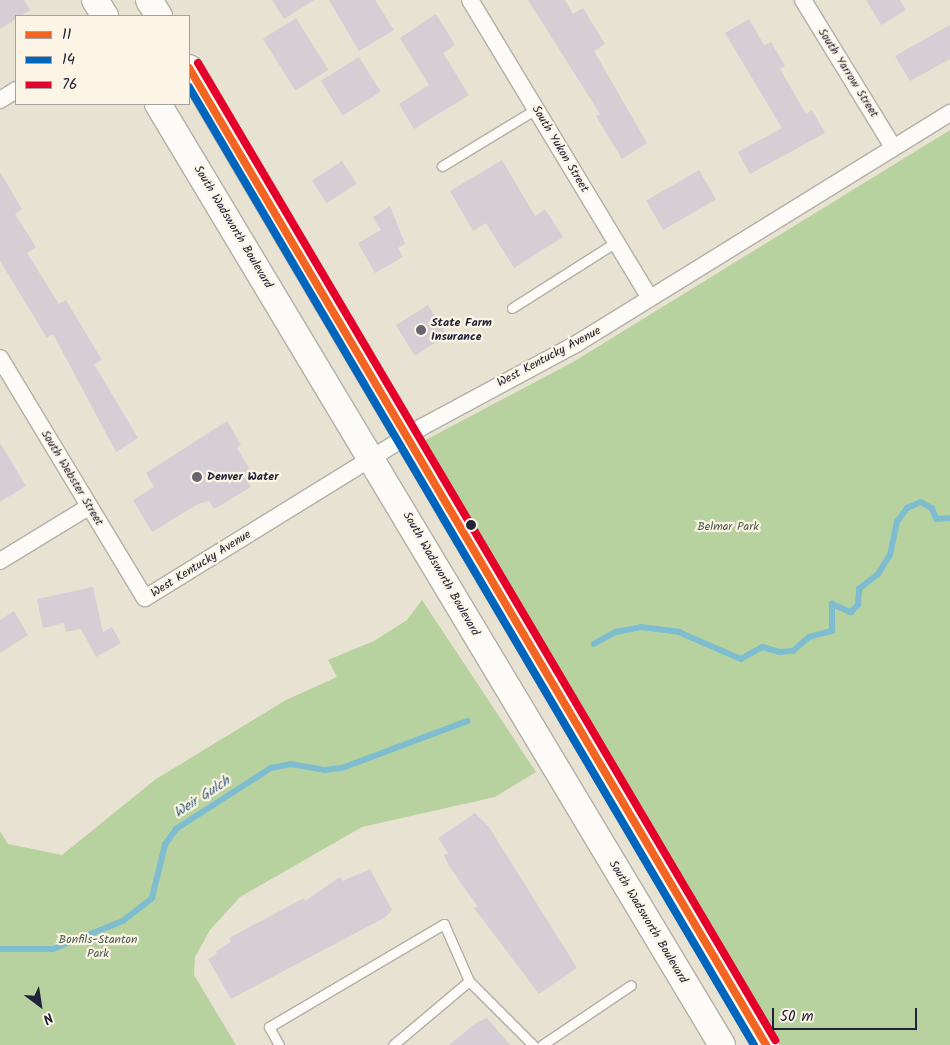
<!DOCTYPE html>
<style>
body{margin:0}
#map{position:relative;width:950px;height:1045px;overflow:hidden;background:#e8e2d2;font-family:Kalam,sans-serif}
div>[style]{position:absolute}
.green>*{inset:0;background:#b8d29f}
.stream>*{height:5.5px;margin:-2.75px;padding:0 2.75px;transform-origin:2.75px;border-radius:2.75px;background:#7ebdd0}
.building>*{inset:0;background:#d5ced5;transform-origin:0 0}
.roads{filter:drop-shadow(1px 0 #b3afa7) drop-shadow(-1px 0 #b3afa7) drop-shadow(0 1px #b3afa7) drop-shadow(0 -1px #b3afa7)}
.lane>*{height:9px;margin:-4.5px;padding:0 4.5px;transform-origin:4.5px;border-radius:4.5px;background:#fcfbf8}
.street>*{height:16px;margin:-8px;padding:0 8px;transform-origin:8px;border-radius:8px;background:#fcfbf8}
.primary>*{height:26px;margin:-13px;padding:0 13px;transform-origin:13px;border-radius:13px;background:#fcfbf8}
.bus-1>*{height:8px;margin:-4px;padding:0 4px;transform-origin:4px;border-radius:4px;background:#f26522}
.bus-2>*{height:8px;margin:-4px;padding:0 4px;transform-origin:4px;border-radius:4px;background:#0065bd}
.bus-3>*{height:8px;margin:-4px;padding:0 4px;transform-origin:4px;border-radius:4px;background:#e4002b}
.dots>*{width:14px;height:14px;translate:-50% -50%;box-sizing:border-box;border:2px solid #fcf5e5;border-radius:50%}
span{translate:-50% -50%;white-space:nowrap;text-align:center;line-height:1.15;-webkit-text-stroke:4.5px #fcf5e5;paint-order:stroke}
.street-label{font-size:12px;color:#22223b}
.poi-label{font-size:12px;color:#22223b;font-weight:700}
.left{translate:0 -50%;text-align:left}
.park-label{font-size:12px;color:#495b4f}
.water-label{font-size:14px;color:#355a76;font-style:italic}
.legend{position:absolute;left:15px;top:15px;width:175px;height:90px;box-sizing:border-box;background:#fcf5e5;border:1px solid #a5a1a1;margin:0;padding:6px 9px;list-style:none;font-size:15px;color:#22223b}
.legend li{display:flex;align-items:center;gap:10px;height:25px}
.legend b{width:25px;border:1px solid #a5a1a1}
.north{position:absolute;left:15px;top:980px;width:50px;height:50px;-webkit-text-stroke:4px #fcf5e5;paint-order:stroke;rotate:149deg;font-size:14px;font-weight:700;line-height:20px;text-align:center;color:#22223b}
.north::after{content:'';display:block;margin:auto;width:18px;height:22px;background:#22223b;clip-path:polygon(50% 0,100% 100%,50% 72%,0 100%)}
.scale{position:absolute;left:772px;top:1008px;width:145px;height:22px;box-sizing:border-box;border:2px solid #22223b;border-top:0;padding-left:6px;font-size:15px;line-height:18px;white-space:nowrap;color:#22223b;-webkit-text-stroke:4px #fcf5e5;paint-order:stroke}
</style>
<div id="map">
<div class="green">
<i style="clip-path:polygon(950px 130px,950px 1045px,781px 1045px,420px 443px,573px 362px)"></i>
<i style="clip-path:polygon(422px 600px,536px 772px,495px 797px,362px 827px,240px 897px,210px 930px,195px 957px,194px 975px,236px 1045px,0 1045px,0 831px,8px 844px,62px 855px,156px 779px,286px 700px,337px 677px,328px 660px,374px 641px,407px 620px)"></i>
</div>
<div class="stream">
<i style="left:594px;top:644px;width:25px;rotate:-29deg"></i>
<i style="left:616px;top:632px;width:25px;rotate:-11deg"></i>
<i style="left:641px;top:627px;width:38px;rotate:7deg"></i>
<i style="left:679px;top:632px;width:68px;rotate:23.5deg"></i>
<i style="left:741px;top:659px;width:25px;rotate:-29deg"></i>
<i style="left:763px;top:647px;width:17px;rotate:17deg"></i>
<i style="left:779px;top:652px;width:14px;rotate:-4deg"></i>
<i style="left:793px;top:651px;width:21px;rotate:-41deg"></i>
<i style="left:809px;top:637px;width:24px;rotate:-15deg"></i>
<i style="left:832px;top:631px;width:27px;rotate:-90deg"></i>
<i style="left:832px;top:604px;width:21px;rotate:23deg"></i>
<i style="left:851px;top:612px;width:10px;rotate:-45deg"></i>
<i style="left:858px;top:605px;width:16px;rotate:-86deg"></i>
<i style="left:859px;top:589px;width:24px;rotate:-38deg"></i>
<i style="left:878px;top:574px;width:22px;rotate:-58deg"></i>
<i style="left:890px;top:555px;width:34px;rotate:-78deg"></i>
<i style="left:897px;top:522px;width:17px;rotate:-54deg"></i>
<i style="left:907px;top:508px;width:15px;rotate:-23deg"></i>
<i style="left:921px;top:502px;width:13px;rotate:29deg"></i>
<i style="left:932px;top:508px;width:12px;rotate:66deg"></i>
<i style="left:937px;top:519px;width:13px;rotate:-4deg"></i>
<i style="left:0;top:949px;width:53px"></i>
<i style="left:53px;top:949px;width:75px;rotate:-21.8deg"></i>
<i style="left:123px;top:921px;width:37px;rotate:-38deg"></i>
<i style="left:152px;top:898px;width:55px;rotate:-76.2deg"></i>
<i style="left:165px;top:845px;width:19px;rotate:-55deg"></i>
<i style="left:176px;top:829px;width:113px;rotate:-32.7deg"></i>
<i style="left:271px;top:768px;width:20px;rotate:-11deg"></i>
<i style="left:291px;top:764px;width:35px;rotate:10deg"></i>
<i style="left:325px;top:770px;width:17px;rotate:-7deg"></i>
<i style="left:342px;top:768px;width:134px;rotate:-20.5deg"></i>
</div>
<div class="building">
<i style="clip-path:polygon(0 0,24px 0,30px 10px,0 29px)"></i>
<i style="clip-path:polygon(272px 0,314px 0,284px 19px)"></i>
<i style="clip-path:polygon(329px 0,375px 0,394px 30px,359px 51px)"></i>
<i style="clip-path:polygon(528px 0,565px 0,573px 14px,583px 8px,605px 44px,594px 51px,647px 143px,622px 159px,596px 116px,600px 114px)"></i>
<i style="clip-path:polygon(866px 0,900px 0,906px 10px,881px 25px)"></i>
<i style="clip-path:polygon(436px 14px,455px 45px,443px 53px,469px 95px,414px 129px,399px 104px,429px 85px,400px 38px)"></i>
<i style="left:296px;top:18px;width:61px;height:39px;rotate:58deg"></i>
<i style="clip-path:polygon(749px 19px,764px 45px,771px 42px,785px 66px,780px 69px,806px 114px,812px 110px,825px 133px,750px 174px,738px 152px,782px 128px,725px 33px)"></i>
<i style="clip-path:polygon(950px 25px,950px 59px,910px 81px,895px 56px)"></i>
<i style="left:359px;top:57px;width:41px;height:45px;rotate:58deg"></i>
<i style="clip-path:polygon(502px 160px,535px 216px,545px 209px,563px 237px,514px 268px,486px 223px,473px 231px,450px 191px)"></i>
<i style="left:342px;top:161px;width:27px;height:36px;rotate:57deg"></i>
<i style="left:699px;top:170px;width:34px;height:61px;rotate:60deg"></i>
<i style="clip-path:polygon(0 172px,22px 209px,15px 214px,36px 247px,27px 253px,59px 304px,66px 300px,102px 360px,94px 364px,138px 438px,116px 452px,53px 334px,47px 338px,0 261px)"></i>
<i style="clip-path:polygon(390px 206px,405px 244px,398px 248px,403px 257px,375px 273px,358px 243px,381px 230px,373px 217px)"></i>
<i style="left:428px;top:305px;width:36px;height:38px;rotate:58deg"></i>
<i style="clip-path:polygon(227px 421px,241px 445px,237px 448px,249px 468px,245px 478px,251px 487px,214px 509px,209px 501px,198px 504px,152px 532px,133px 500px,154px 487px,146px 473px)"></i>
<i style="clip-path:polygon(0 443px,26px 486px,0 502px)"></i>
<i style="clip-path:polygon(93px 587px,103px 632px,112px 627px,121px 643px,96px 657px,81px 629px,66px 632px,64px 623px,43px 628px,37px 599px)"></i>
<i style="clip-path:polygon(14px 611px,28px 635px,0 653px,0 620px)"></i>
<i style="clip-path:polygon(475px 813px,489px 827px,577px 968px,539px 994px,474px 908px,478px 907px,449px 866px,444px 855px,448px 853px,438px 838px)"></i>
<i style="clip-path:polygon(370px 869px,392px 910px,384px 918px,231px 999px,208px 959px,217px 954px,216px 951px,231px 942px,229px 938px,304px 898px,305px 901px,340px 877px,343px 881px)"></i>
<i style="clip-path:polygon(487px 1018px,510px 1045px,449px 1045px,476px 1023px)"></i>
</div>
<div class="roads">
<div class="lane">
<i style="left:442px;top:166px;width:110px;rotate:-31.2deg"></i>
<i style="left:512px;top:308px;width:123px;rotate:-32.4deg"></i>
<i style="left:279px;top:1045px;width:21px;rotate:-119deg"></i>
<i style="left:269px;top:1027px;width:203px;rotate:-30.5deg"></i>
<i style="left:444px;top:924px;width:62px;rotate:66.3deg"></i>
<i style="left:393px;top:1045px;width:99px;rotate:-40.1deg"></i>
<i style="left:469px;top:981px;width:91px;rotate:45deg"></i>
<i style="left:542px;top:1045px;width:107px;rotate:-34deg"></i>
</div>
<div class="street">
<i style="left:470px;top:0;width:348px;rotate:58.9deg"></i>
<i style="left:803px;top:0;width:172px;rotate:58.5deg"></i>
<i style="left:0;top:100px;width:19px;rotate:-32deg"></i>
<i style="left:0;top:358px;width:280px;rotate:58.9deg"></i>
<i style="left:145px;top:598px;width:326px;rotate:-31.7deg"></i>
<i style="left:422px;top:427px;width:175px;rotate:-28.3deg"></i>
<i style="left:576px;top:344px;width:440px;rotate:-31.7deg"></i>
<i style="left:0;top:561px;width:105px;rotate:-31.4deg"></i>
</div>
<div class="primary">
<i style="left:95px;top:0;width:19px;rotate:58deg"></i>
<i style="left:149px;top:0;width:19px;rotate:58deg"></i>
<i style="left:189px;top:68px;width:1135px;rotate:59.43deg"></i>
<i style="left:158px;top:104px;width:1097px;rotate:59.06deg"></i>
</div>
</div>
<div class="bus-1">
<i style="left:189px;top:68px;width:1135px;rotate:59.43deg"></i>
</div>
<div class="bus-2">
<i style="left:189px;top:87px;width:1112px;rotate:59.47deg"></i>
</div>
<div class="bus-3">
<i style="left:198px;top:63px;width:1135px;rotate:59.43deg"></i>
</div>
<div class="dots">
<i style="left:421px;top:330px;background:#676570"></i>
<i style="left:197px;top:477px;background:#676570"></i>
<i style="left:471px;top:525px;background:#22223b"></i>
</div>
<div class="street-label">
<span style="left:848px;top:73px;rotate:58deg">South Yarrow Street</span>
<span style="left:560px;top:149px;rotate:59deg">South Yukon Street</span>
<span style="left:233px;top:227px;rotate:59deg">South Wadsworth Boulevard</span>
<span style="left:549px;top:357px;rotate:-28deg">West Kentucky Avenue</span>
<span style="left:72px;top:478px;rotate:59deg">South Webster Street</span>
<span style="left:201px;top:564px;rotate:-32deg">West Kentucky Avenue</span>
<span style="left:441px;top:574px;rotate:60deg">South Wadsworth Boulevard</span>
<span style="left:648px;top:922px;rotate:59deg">South Wadsworth Boulevard</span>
</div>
<div class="poi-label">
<span class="left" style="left:431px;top:330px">State Farm<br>Insurance</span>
<span class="left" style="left:207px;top:477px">Denver Water</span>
</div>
<div class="park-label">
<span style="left:728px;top:527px">Belmar Park</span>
<span style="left:98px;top:947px">Bonfils-Stanton<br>Park</span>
</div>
<div class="water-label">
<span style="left:202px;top:797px;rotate:-33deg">Weir Gulch</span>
</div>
<ul class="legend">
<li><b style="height:6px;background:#f26522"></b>11</li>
<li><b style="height:6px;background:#0065bd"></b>14</li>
<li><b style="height:6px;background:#e4002b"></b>76</li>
</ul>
<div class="north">N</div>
<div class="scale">50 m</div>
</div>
